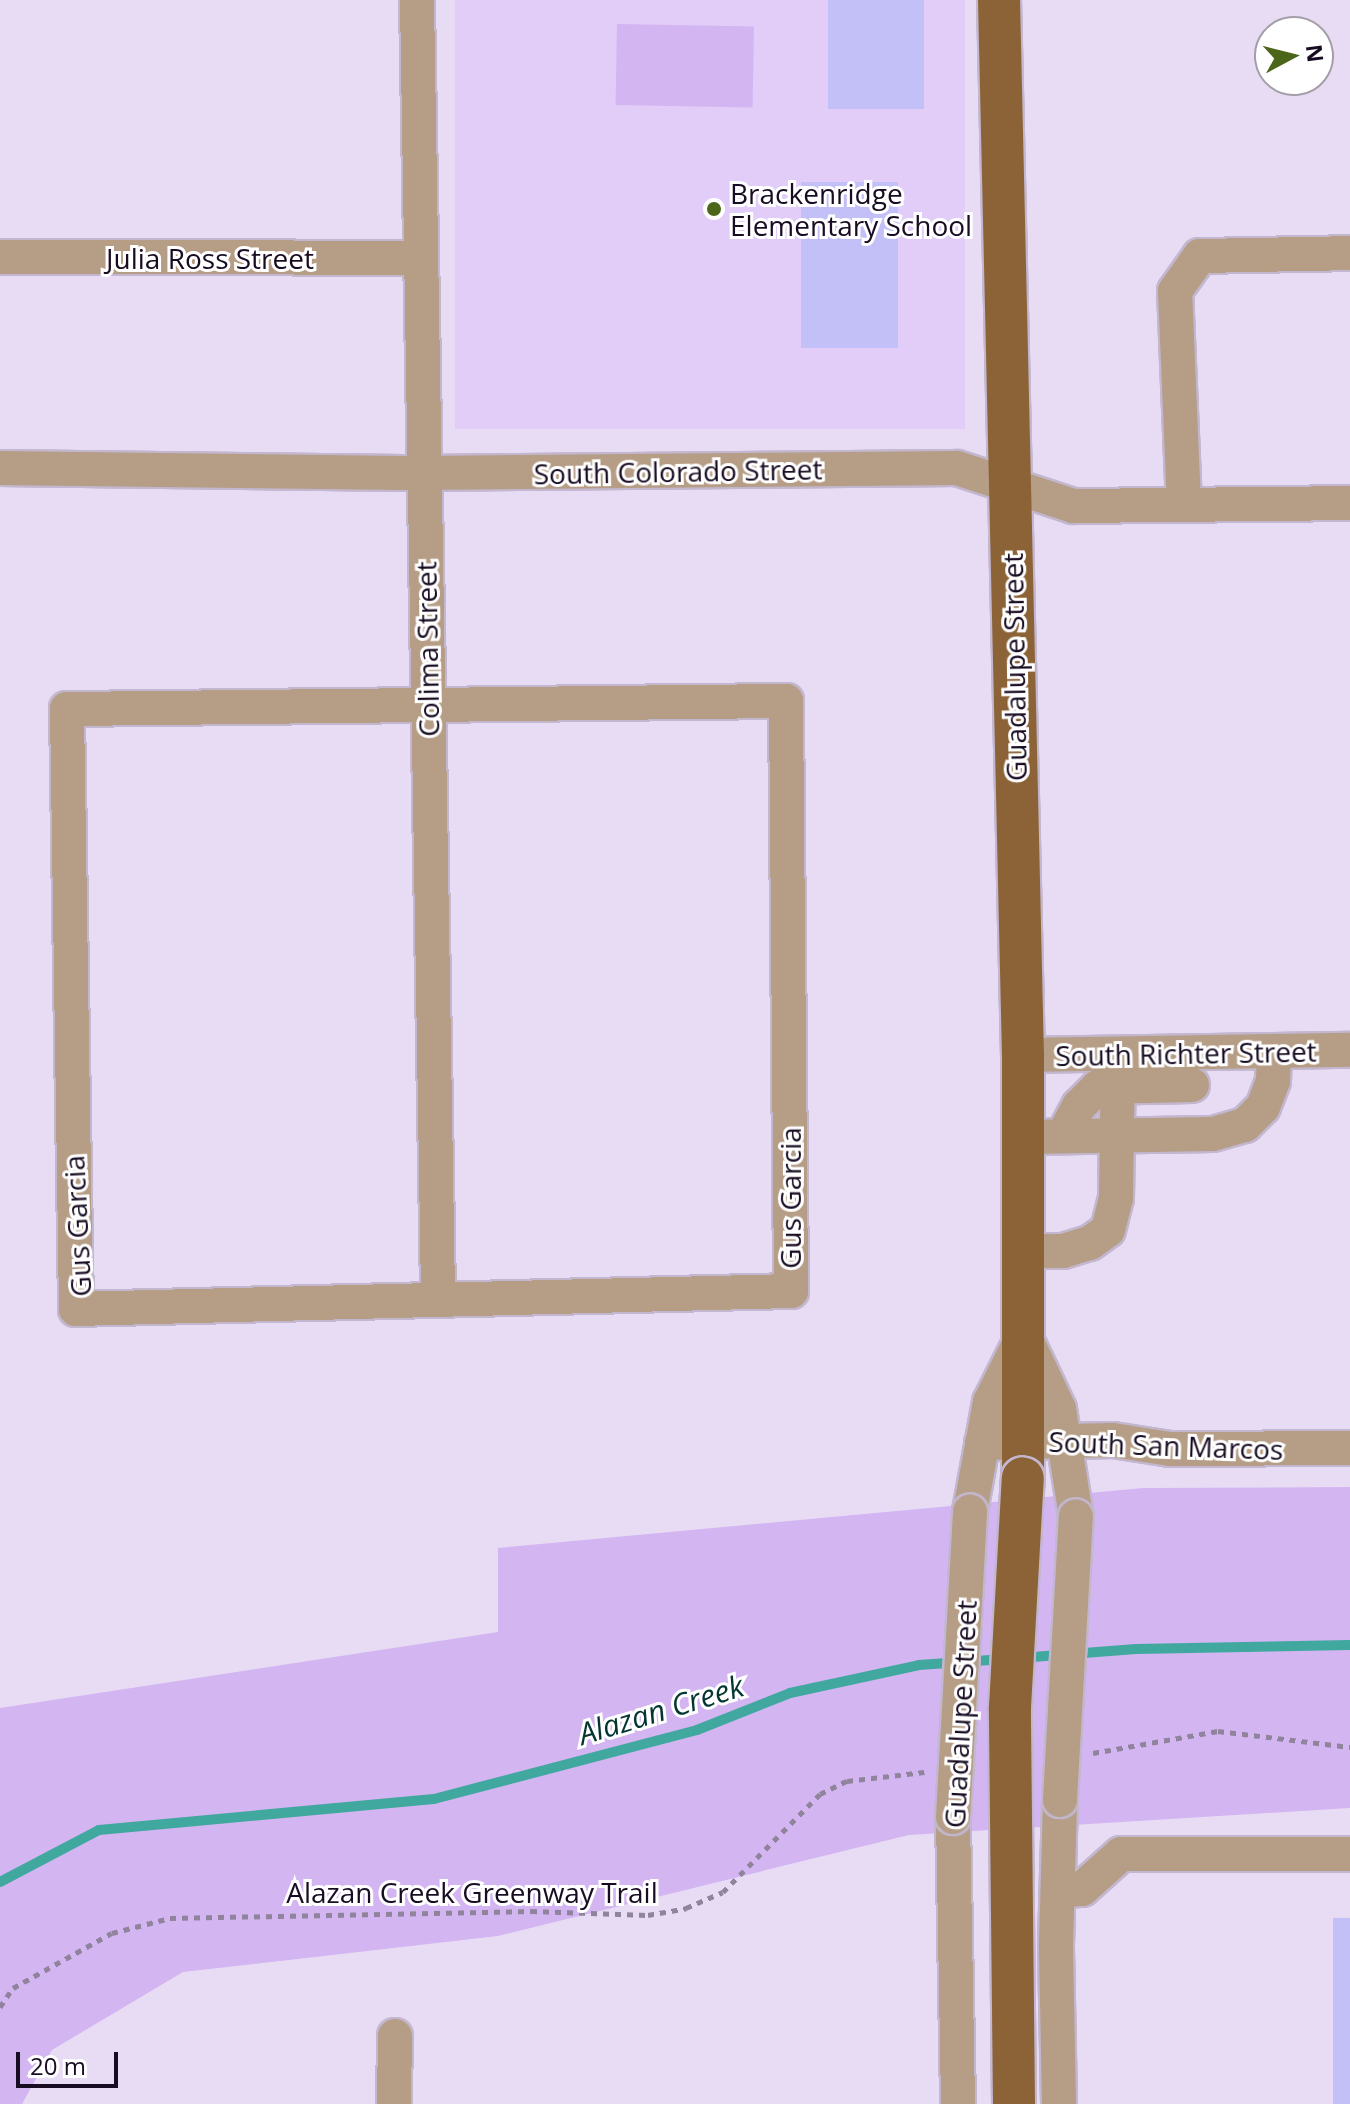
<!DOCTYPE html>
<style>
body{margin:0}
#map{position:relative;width:1350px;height:2104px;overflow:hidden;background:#e8dcf5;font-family:"Open Sans",sans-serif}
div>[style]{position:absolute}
.built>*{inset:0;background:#e1cdf7;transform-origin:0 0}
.green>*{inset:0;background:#d3b5f2;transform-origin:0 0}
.stream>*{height:10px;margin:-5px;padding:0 5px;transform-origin:5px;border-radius:5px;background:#41a89f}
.building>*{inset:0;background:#c3c0f7;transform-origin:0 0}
.path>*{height:5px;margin-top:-2.5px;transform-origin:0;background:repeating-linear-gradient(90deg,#90849c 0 6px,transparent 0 12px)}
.roads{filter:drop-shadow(2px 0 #c3b7cf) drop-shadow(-2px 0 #c3b7cf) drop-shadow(0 2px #c3b7cf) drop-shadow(0 -2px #c3b7cf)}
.minor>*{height:34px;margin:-17px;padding:0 17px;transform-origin:17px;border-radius:17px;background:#b59d86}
.major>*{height:42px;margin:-21px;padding:0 21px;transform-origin:21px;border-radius:21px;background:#8c6336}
.bridges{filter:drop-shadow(2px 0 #c3b7cf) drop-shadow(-2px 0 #c3b7cf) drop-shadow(0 2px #c3b7cf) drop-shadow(0 -2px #c3b7cf)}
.minor-bridge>*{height:34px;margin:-17px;padding:0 17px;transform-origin:17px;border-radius:17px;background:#b59d86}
.major-bridge>*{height:42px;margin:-21px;padding:0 21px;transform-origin:21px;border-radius:21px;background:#8c6336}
.dots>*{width:22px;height:22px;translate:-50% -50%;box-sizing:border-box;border:4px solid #fff;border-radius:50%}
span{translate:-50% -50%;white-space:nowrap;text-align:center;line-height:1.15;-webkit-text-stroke:6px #fff;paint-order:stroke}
.poi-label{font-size:28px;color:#180c22}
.left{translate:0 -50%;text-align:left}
.street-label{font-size:28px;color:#180c22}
.water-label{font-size:30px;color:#023531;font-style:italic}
.north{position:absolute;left:1254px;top:16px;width:80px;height:80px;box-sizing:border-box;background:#fff;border:2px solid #a39ea7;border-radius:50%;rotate:83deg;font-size:22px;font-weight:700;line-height:32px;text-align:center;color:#180c22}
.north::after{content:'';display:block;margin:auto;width:28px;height:36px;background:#4b6618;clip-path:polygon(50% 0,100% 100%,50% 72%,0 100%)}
.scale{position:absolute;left:16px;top:2052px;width:102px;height:36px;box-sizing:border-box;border:4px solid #180c22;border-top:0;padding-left:10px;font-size:24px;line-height:28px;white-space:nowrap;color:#180c22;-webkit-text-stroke:6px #fff;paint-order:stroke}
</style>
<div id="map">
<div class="built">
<i style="left:455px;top:0;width:510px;height:429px"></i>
</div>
<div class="green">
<i style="left:617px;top:24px;width:137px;height:81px;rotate:1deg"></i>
<i style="clip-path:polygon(1350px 1487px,1350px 1808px,909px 1835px,498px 1936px,183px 1972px,52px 2050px,22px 2104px,0 2104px,0 1708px,498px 1632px,498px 1548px,1143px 1488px)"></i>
</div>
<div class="stream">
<i style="left:1020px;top:1658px;width:116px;rotate:-4.4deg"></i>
<i style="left:1136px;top:1649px;width:214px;rotate:-1.1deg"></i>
<i style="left:0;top:1882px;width:112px;rotate:-27.7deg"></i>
<i style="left:99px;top:1830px;width:336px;rotate:-5.3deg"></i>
<i style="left:434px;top:1799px;width:272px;rotate:-14.7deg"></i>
<i style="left:697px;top:1730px;width:100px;rotate:-21.7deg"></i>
<i style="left:790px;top:1693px;width:132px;rotate:-12.2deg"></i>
<i style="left:919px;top:1665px;width:85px;rotate:-4deg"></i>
</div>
<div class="building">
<i style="left:828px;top:0;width:96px;height:109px"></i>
<i style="left:801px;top:182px;width:97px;height:166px"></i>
<i style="left:1333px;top:1918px;width:17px;height:186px"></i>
</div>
<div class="path">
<i style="left:1093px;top:1753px;width:127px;rotate:-10deg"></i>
<i style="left:1218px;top:1731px;width:133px;rotate:6.9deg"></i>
<i style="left:0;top:2007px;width:23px;rotate:-56deg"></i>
<i style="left:13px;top:1988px;width:113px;rotate:-29.1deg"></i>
<i style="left:112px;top:1933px;width:60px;rotate:-14.5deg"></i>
<i style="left:170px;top:1918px;width:361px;rotate:-1.1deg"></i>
<i style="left:531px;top:1911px;width:117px;rotate:2deg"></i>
<i style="left:648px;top:1915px;width:39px;rotate:-10deg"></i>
<i style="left:686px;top:1908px;width:40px;rotate:-23.4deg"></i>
<i style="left:723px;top:1892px;width:138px;rotate:-45.3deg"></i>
<i style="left:820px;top:1794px;width:30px;rotate:-26deg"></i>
<i style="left:847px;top:1781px;width:78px;rotate:-6.7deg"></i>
</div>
<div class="roads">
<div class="minor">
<i style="left:417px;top:0;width:1298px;rotate:89.07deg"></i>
<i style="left:0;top:257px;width:421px;rotate:0.1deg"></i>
<i style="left:0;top:468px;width:423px;rotate:0.7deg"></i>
<i style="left:423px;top:473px;width:534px;rotate:-0.54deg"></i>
<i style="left:957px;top:468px;width:122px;rotate:18.1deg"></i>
<i style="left:1073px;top:506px;width:277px;rotate:-0.6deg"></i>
<i style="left:1184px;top:505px;width:214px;rotate:-92.4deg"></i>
<i style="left:1175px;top:291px;width:43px;rotate:-54.5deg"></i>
<i style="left:1200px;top:256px;width:150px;rotate:-1.1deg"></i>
<i style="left:786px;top:701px;width:590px;rotate:89.51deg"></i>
<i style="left:791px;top:1291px;width:715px;rotate:178.56deg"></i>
<i style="left:76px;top:1309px;width:600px;rotate:-90.86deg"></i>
<i style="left:67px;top:709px;width:719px;rotate:-0.64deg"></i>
<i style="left:1023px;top:1055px;width:327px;rotate:-0.9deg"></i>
<i style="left:1063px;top:1136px;width:34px;rotate:-62deg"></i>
<i style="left:1079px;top:1106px;width:27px;rotate:-45deg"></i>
<i style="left:1098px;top:1087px;width:94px;rotate:-1.2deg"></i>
<i style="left:1023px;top:1137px;width:190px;rotate:-0.9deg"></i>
<i style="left:1213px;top:1134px;width:33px;rotate:-16deg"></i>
<i style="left:1245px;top:1125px;width:25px;rotate:-45deg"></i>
<i style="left:1263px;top:1107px;width:28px;rotate:-69deg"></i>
<i style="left:1273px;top:1081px;width:30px;rotate:-88deg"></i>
<i style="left:1024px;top:1251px;width:39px"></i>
<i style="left:1063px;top:1251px;width:28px;rotate:-17deg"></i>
<i style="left:1090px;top:1243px;width:22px;rotate:-36deg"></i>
<i style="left:1108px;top:1230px;width:33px;rotate:-76deg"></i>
<i style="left:1116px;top:1198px;width:144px;rotate:-89.2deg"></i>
<i style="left:1024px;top:1335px;width:82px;rotate:64.7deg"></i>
<i style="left:1059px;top:1409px;width:108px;rotate:81deg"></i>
<i style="left:982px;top:1443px;width:131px;rotate:-1.3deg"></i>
<i style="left:1113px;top:1440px;width:58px;rotate:9deg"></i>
<i style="left:1170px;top:1449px;width:180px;rotate:-0.3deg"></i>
<i style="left:970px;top:1511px;width:111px;rotate:-79.6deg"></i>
<i style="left:990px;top:1402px;width:72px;rotate:-63.4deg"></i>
<i style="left:953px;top:1817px;width:287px;rotate:89deg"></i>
<i style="left:1058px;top:1891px;width:24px;rotate:-5deg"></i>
<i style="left:1082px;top:1889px;width:52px;rotate:-41.9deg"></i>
<i style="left:1121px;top:1854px;width:229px"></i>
<i style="left:394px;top:2104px;width:68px;rotate:-89.2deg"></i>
<i style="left:1059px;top:2104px;width:159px;rotate:-91.1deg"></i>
<i style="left:1056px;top:1945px;width:145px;rotate:-88.4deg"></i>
</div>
<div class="major">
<i style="left:999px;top:0;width:1055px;rotate:88.7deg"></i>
<i style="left:1023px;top:1055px;width:423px;rotate:90deg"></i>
</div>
</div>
<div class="bridges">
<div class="minor-bridge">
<i style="left:1060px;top:1800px;width:284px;rotate:-86.8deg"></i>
<i style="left:953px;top:1817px;width:306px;rotate:-86.8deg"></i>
</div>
<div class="major-bridge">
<i style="left:1014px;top:2104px;width:397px;rotate:-90.6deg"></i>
<i style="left:1010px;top:1707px;width:229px;rotate:-86.8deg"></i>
</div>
</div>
<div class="dots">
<i style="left:714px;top:209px;background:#4b6618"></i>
</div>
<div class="poi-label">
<span class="left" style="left:730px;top:209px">Brackenridge<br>Elementary School</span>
</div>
<div class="street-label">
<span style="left:210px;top:258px">Julia Ross Street</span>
<span style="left:678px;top:471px;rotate:-1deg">South Colorado Street</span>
<span style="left:427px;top:649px;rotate:-91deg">Colima Street</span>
<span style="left:1014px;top:667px;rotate:-91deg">Guadalupe Street</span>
<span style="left:1186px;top:1053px;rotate:-1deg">South Richter Street</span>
<span style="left:790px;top:1198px;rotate:-90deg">Gus Garcia</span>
<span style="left:77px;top:1226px;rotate:-93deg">Gus Garcia</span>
<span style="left:1166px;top:1445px;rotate:2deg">South San Marcos</span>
<span style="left:960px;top:1714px;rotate:-87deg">Guadalupe Street</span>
<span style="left:472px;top:1892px">Alazan Creek Greenway Trail</span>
</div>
<div class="water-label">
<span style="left:661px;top:1710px;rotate:-17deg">Alazan Creek</span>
</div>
<div class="north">N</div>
<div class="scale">20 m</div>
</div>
